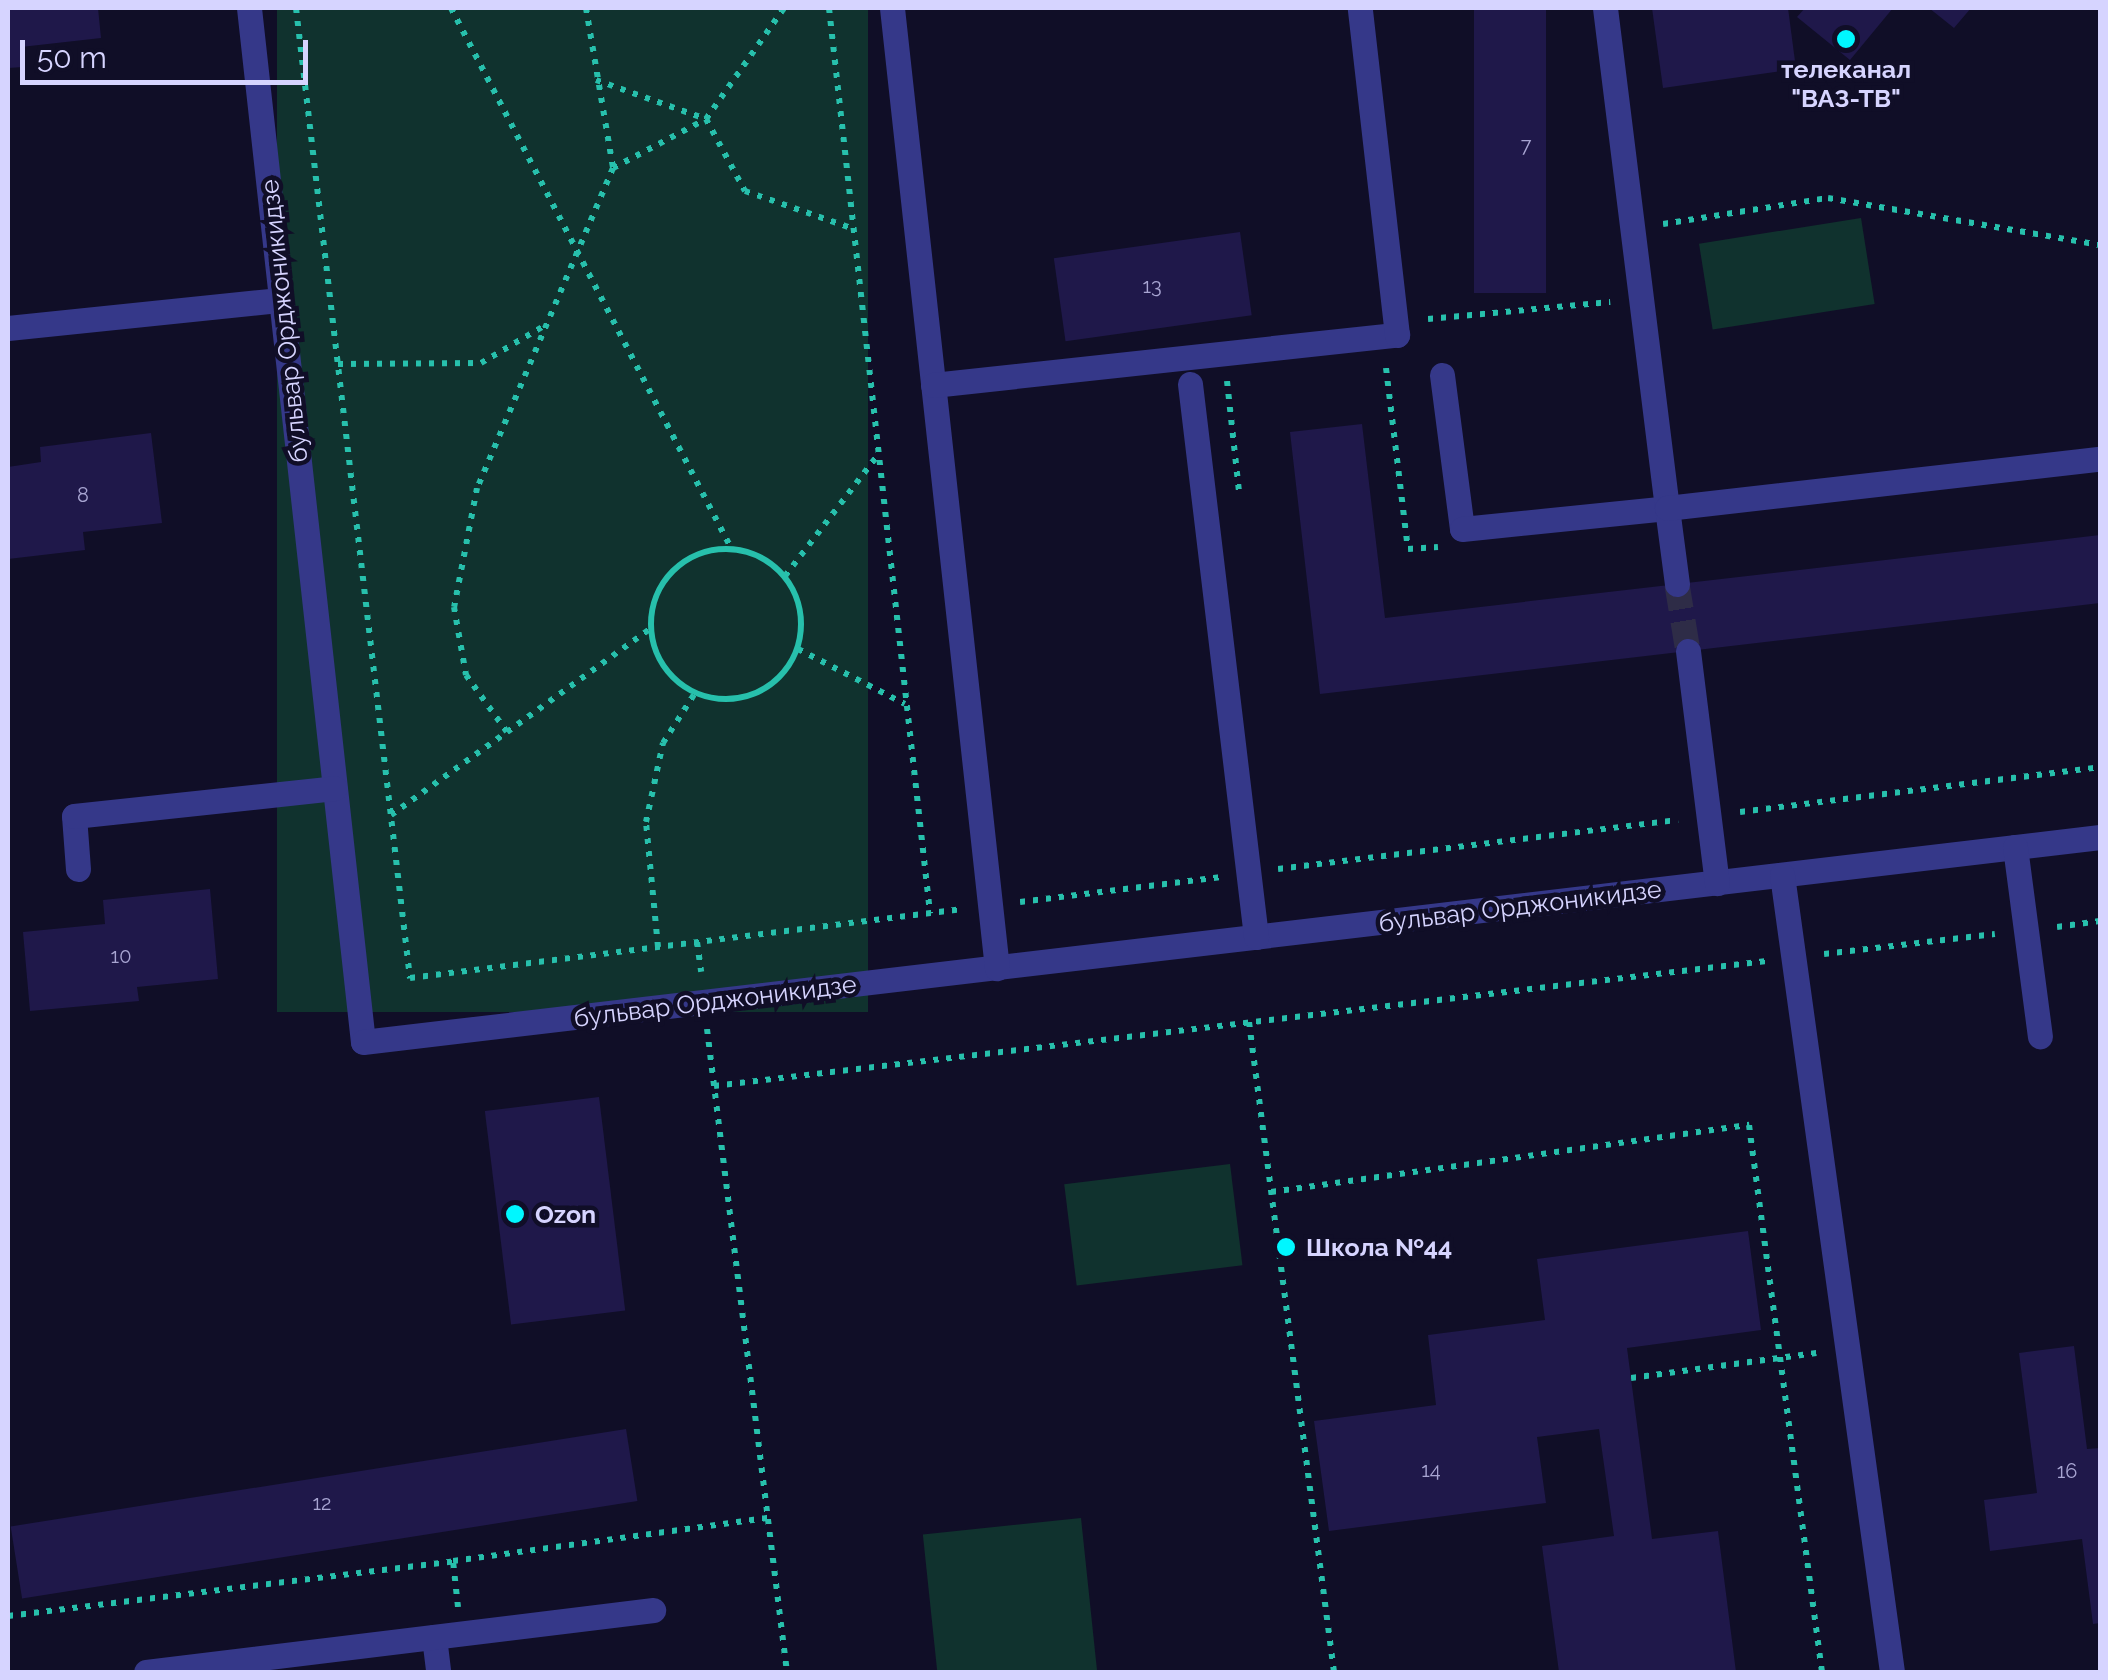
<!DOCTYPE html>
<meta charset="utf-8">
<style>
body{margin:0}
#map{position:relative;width:2108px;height:1680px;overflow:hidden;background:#100e27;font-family:Raleway,sans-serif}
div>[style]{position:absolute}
.green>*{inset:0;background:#10322e;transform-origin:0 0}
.building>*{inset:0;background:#1f184a;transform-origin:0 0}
.minor-tunnel>*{height:25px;margin-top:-12.5px;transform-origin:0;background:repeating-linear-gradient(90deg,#2e2c47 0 25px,transparent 0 37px)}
.path>*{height:6px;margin-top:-3px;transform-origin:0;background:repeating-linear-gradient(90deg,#27c0ac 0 5px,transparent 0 13px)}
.path>.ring{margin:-3px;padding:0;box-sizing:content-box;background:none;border:6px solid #27c0ac;border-radius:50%}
.minor>*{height:25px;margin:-12.5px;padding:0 12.5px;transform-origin:12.5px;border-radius:12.5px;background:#353889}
.dots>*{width:28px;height:28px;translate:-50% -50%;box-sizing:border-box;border:5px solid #100e27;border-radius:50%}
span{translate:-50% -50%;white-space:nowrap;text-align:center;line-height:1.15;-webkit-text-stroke:9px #100e27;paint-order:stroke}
.number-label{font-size:20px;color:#a8a5d2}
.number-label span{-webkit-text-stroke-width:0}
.poi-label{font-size:25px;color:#d6d4ff;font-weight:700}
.left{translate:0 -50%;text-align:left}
.street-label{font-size:25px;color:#d6d4ff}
.frame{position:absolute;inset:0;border:10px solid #d6d4ff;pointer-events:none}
.scale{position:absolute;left:20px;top:40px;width:288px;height:45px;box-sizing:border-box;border:5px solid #d6d4ff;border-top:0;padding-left:12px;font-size:30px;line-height:35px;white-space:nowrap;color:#d6d4ff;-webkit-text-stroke:8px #100e27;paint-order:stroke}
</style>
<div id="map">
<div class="green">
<i style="left:277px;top:8px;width:591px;height:1004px"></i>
<i style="left:1861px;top:218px;width:87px;height:164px;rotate:81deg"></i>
<i style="left:1230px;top:1164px;width:102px;height:167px;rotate:83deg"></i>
<i style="left:1081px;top:1518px;width:155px;height:159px;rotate:84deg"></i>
</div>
<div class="building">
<i style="clip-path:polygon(8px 8px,98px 8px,101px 38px,21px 47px,23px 67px,8px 68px)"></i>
<i style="left:1474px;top:8px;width:72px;height:285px"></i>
<i style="clip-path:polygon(1652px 8px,1788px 8px,1796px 69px,1663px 88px)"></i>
<i style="clip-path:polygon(1805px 8px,1893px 8px,1850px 60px,1797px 17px)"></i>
<i style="clip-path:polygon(1929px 8px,1971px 8px,1954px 28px)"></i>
<i style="left:1240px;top:232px;width:84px;height:188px;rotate:82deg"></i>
<i style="clip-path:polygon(1362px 424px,1385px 618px,2100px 535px,2100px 603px,1320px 694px,1290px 432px)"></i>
<i style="clip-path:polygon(151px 433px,162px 523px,83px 532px,85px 550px,8px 559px,8px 467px,41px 462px,40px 447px)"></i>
<i style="clip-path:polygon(210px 889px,218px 979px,137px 987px,139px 1001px,30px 1011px,23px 932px,105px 924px,103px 900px)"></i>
<i style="left:599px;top:1097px;width:215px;height:115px;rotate:83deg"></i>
<i style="clip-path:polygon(1748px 1231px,1761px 1330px,1627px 1348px,1652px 1539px,1718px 1531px,1736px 1672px,1559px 1672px,1542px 1546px,1614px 1536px,1599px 1429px,1537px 1437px,1546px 1503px,1329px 1531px,1314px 1421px,1436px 1405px,1428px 1335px,1545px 1320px,1537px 1259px)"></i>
<i style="clip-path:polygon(2074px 1346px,2087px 1449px,2100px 1448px,2100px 1623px,2093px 1624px,2082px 1539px,1990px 1551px,1984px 1500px,2037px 1493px,2019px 1353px)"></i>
<i style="left:626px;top:1429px;width:73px;height:623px;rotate:81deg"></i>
</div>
<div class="minor-tunnel">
<i style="left:1677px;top:584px;width:68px;rotate:80.7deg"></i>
</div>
<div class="path">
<i style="left:296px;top:8px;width:977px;rotate:83.3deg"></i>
<i style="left:410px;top:978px;width:557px;rotate:-7.11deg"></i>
<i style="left:451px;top:8px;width:608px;rotate:62.59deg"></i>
<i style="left:586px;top:8px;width:162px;rotate:80.4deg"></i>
<i style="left:613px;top:168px;width:348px;rotate:113deg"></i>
<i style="left:477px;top:488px;width:121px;rotate:100.9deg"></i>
<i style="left:454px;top:607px;width:69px;rotate:80deg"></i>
<i style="left:466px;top:675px;width:70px;rotate:54.3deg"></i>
<i style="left:507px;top:732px;width:178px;rotate:-35.8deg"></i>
<i style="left:829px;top:8px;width:911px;rotate:83.63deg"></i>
<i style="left:596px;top:80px;width:117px;rotate:19.5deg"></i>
<i style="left:706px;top:119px;width:82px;rotate:61.6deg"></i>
<i style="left:745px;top:191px;width:115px;rotate:19.2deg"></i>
<i style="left:613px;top:168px;width:105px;rotate:-27.8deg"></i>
<i style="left:706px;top:119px;width:136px;rotate:-54.9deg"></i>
<i style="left:1663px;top:224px;width:167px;rotate:-9deg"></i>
<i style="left:1828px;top:198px;width:276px;rotate:9.8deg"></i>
<i style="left:1428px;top:319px;width:183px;rotate:-5.3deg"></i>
<i style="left:338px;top:364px;width:143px;rotate:-0.4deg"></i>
<i style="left:481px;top:363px;width:71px;rotate:-30.5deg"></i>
<i style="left:1386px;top:368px;width:182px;rotate:83.1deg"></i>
<i style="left:1408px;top:549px;width:30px;rotate:-4deg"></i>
<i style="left:1227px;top:381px;width:112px;rotate:83.8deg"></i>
<i class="ring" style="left:651px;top:549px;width:144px;height:144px"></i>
<i style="left:785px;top:576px;width:153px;rotate:-52.5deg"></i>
<i style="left:798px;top:649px;width:120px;rotate:27.2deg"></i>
<i style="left:1740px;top:812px;width:363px;rotate:-7.1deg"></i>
<i style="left:391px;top:815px;width:143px;rotate:-35.6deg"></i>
<i style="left:1278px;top:869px;width:403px;rotate:-7deg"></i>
<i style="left:1020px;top:902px;width:203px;rotate:-7.1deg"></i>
<i style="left:2057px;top:927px;width:43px;rotate:-7.9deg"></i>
<i style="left:697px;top:942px;width:30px;rotate:82deg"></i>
<i style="left:658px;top:947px;width:126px;rotate:-95.5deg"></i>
<i style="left:646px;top:822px;width:81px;rotate:-77.9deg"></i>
<i style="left:663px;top:743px;width:59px;rotate:-57.4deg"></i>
<i style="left:1824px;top:954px;width:172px;rotate:-6.7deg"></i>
<i style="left:1249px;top:1022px;width:656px;rotate:82.55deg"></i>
<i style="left:707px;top:1029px;width:648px;rotate:82.91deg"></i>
<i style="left:714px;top:1086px;width:1060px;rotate:-6.77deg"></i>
<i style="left:1271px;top:1192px;width:483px;rotate:-8deg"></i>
<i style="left:1749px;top:1125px;width:552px;rotate:82.4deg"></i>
<i style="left:1631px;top:1378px;width:187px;rotate:-7.7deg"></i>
<i style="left:458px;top:1607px;width:46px;rotate:-96.2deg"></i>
<i style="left:453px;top:1561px;width:318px;rotate:-7.8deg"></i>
<i style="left:8px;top:1616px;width:448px;rotate:-7deg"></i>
</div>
<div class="minor">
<i style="left:249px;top:8px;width:1040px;rotate:83.71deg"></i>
<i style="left:363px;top:1042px;width:1749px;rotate:-6.73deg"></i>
<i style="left:892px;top:8px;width:966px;rotate:83.76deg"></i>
<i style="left:8px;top:328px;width:274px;rotate:-5.9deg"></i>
<i style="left:1442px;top:375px;width:155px;rotate:82.6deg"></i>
<i style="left:1462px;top:529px;width:206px;rotate:-5.8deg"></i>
<i style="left:1667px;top:508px;width:504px;rotate:-97.07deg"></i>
<i style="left:1190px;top:384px;width:557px;rotate:83.19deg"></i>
<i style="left:933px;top:385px;width:467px;rotate:-6.2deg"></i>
<i style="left:1397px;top:335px;width:329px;rotate:-96.5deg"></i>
<i style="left:1677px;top:584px;width:77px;rotate:-97.5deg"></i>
<i style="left:1667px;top:508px;width:436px;rotate:-6.5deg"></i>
<i style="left:1688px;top:651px;width:234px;rotate:82.9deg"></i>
<i style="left:2015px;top:847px;width:191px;rotate:82.5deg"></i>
<i style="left:78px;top:869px;width:53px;rotate:-94.3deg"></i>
<i style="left:74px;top:816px;width:262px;rotate:-6.1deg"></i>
<i style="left:1782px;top:875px;width:805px;rotate:82.14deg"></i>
<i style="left:434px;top:1637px;width:35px;rotate:83deg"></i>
<i style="left:146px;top:1672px;width:511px;rotate:-6.97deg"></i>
</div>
<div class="dots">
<i style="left:1846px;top:39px;background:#00f7ff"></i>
<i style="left:515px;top:1214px;background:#00f7ff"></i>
<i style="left:1286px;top:1247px;background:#00f7ff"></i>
</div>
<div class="number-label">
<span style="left:1526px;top:145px">7</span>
<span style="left:1152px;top:286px">13</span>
<span style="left:83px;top:495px">8</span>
<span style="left:121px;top:956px">10</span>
<span style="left:1431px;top:1470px">14</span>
<span style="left:2067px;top:1471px">16</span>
<span style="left:322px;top:1503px">12</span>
</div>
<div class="poi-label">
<span style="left:1846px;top:84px">телеканал<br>"ВАЗ-ТВ"</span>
<span class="left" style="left:535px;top:1214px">Ozon</span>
<span class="left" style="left:1306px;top:1247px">Школа №44</span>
</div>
<div class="street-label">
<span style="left:284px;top:321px;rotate:-96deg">бульвар Орджоникидзе</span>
<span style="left:1520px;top:906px;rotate:-7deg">бульвар Орджоникидзе</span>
<span style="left:715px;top:1001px;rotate:-7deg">бульвар Орджоникидзе</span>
</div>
<div class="frame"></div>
<div class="scale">50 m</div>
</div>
